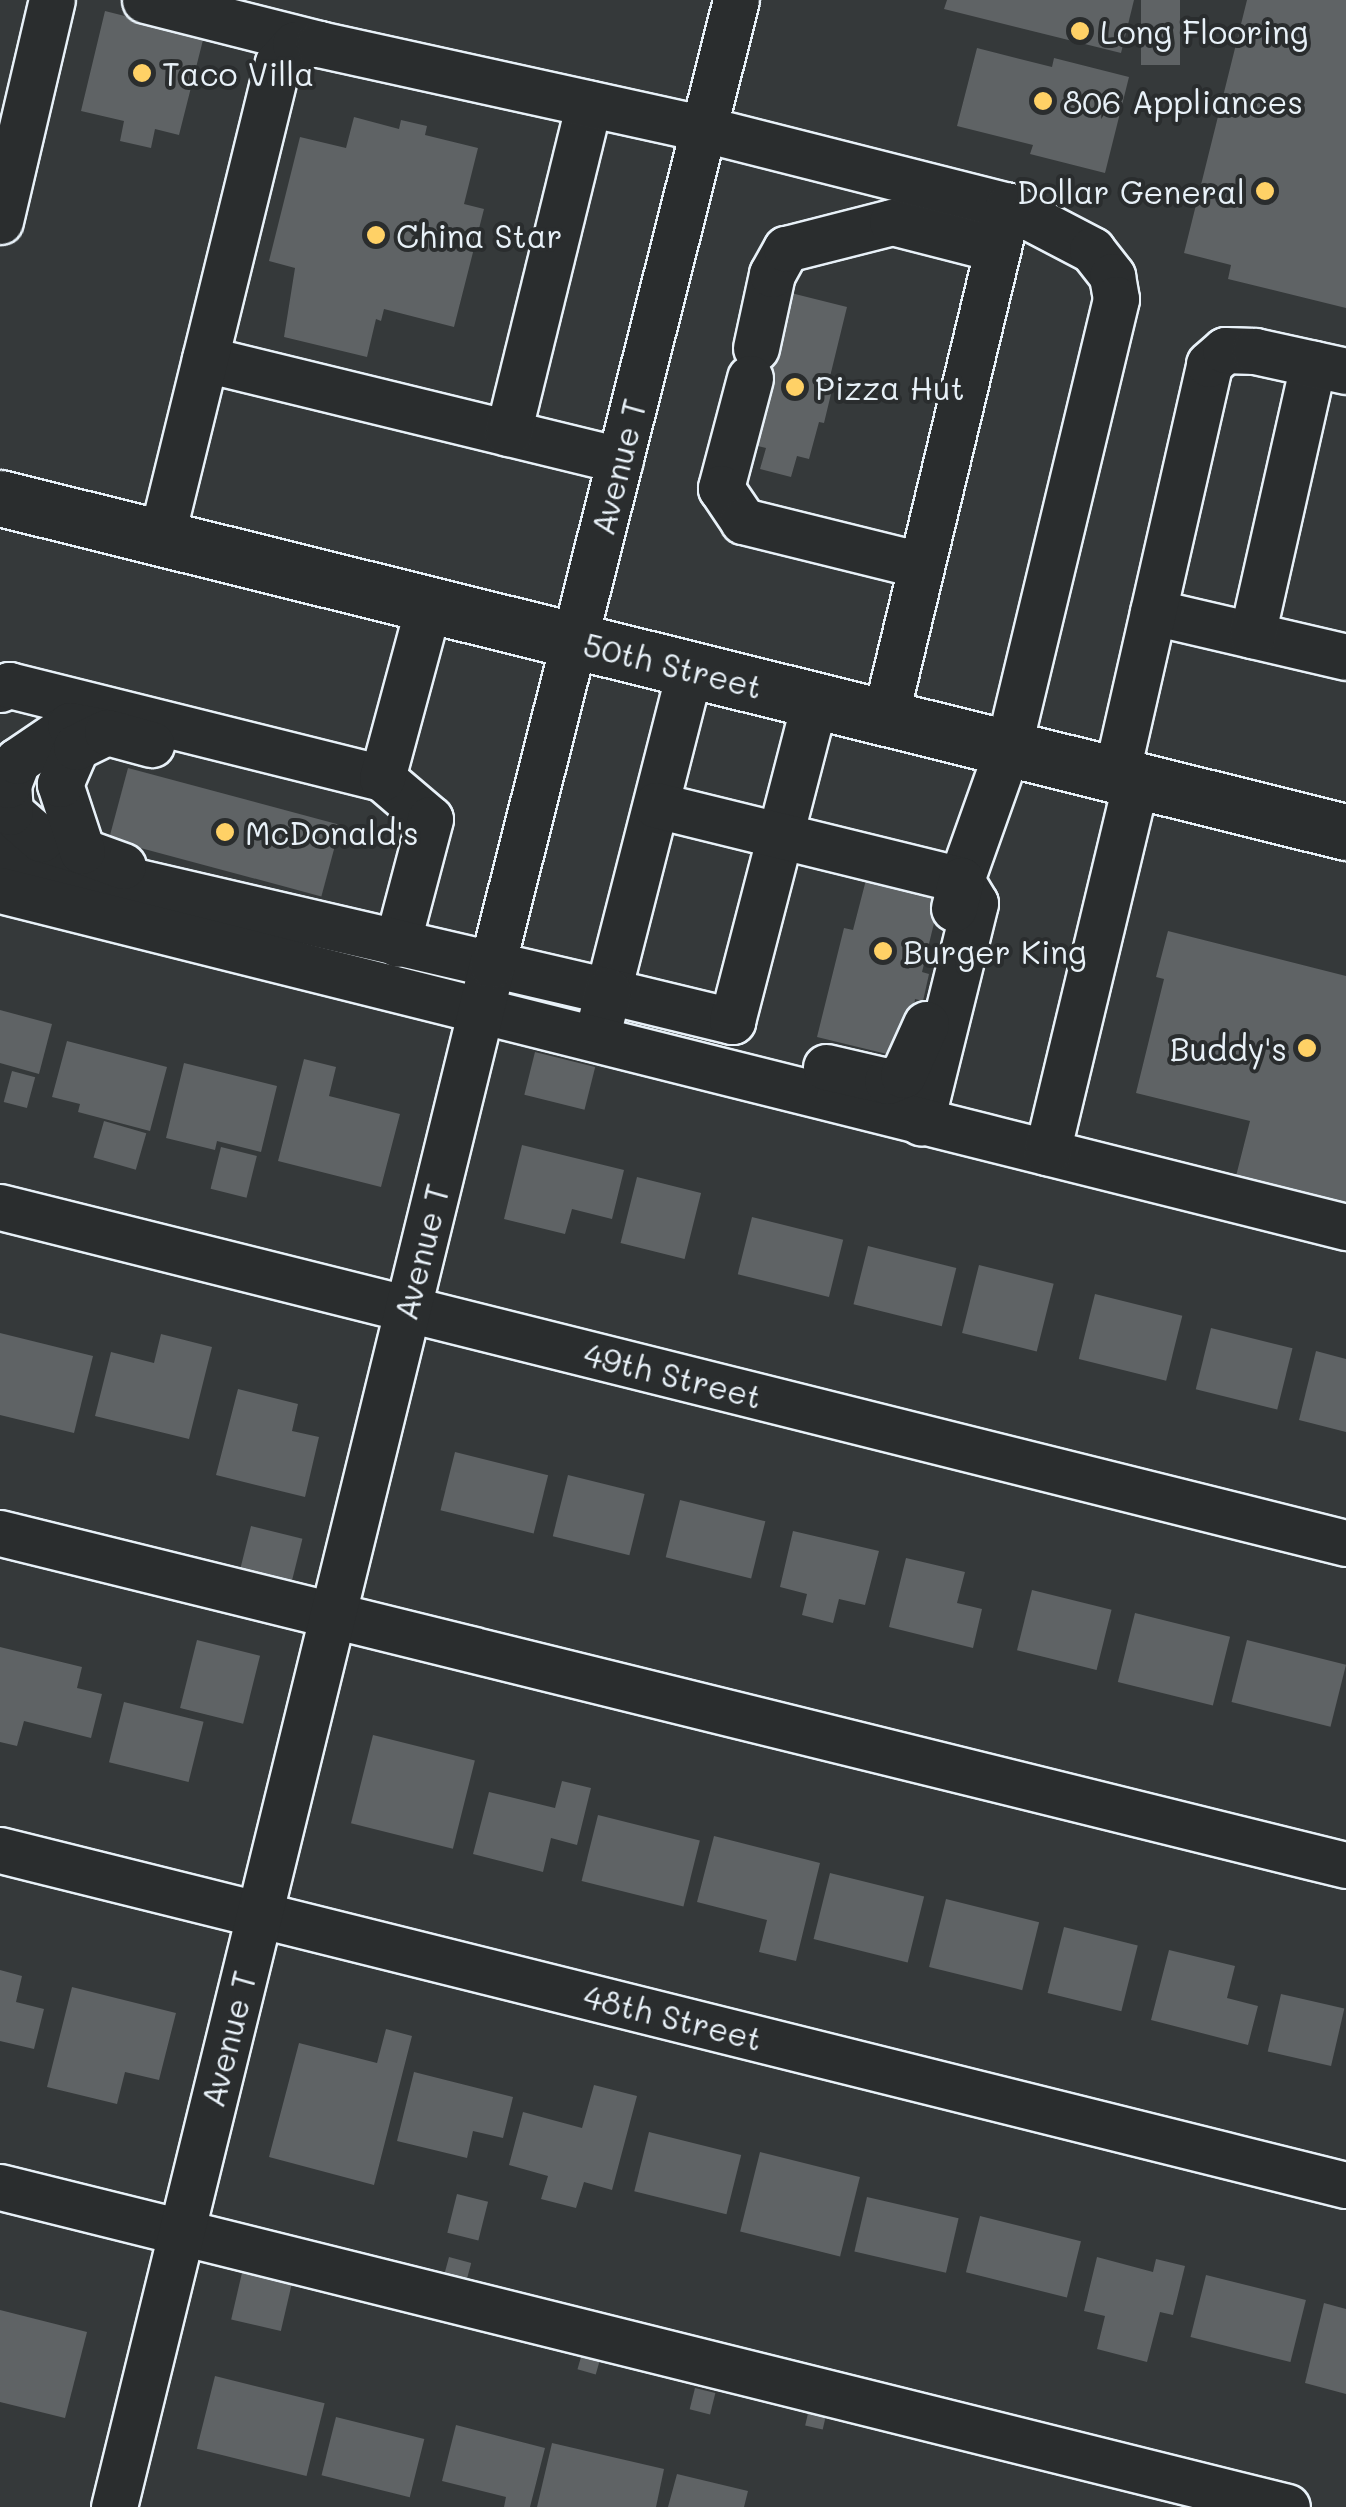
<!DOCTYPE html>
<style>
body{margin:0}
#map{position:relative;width:1346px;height:2507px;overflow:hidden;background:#35393a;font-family:Mali,sans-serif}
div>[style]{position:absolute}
.building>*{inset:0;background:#5f6365;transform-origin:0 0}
.roads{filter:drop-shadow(2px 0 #e8f1f8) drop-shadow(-2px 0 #e8f1f8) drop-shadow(0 2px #e8f1f8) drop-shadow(0 -2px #e8f1f8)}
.minor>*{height:45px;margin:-22.5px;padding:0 22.5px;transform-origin:22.5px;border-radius:22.5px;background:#2a2d2e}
.major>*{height:55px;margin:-27.5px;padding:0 27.5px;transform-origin:27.5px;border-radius:27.5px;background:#2a2d2e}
.dots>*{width:28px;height:28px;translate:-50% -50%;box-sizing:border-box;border:5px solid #2a2d2e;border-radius:50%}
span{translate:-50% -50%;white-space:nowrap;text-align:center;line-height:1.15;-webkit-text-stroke:8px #2a2d2e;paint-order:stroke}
.poi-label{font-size:32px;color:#e8f1f8}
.left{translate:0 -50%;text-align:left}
.right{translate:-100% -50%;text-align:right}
.street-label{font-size:32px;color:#e8f1f8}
</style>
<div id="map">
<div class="building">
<i style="clip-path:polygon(947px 0,1134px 0,1121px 53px,944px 9px)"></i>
<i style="left:1141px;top:0;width:39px;height:65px"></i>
<i style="clip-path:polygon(1247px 0,1346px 0,1346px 308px,1228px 279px,1231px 265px,1184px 253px)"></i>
<i style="clip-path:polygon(105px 11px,204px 36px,179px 135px,155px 129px,151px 148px,120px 141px,124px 121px,81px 111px)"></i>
<i style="clip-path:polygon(977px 48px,1052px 67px,1054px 58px,1129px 77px,1105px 173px,1030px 154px,1033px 145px,957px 126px)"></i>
<i style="clip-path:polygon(354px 117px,399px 129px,401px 120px,427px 126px,425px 135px,478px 148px,464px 204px,484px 209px,454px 327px,384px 309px,381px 321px,376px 319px,367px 357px,284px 337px,295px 268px,269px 261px,300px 137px,346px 148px)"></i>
<i style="clip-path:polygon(787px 292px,847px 307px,826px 393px,831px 394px,824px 423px,819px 422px,809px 459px,797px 456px,791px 477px,760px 469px,766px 448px,749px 444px,738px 375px)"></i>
<i style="left:128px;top:768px;width:220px;height:74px;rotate:15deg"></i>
<i style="clip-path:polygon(867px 876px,941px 895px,922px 972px,929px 974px,923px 1001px,915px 999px,910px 1039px,896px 1036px,891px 1055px,817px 1037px,844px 928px,853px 930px)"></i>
<i style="clip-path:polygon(1168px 931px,1346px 976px,1346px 1208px,1235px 1180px,1250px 1121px,1136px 1093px,1164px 979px,1156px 977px)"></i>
<i style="clip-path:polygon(0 1010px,52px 1024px,39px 1074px,0 1063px)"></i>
<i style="clip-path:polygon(67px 1041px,167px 1067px,150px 1131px,78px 1112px,80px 1104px,52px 1097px)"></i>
<i style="left:535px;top:1052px;width:62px;height:44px;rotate:14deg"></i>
<i style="clip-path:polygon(304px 1059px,336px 1067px,329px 1096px,400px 1114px,381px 1187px,278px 1161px)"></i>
<i style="clip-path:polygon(184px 1063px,277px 1086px,261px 1152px,217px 1141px,215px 1150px,166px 1138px)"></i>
<i style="left:12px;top:1071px;width:24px;height:32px;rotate:15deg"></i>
<i style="left:104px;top:1121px;width:44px;height:38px;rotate:16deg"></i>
<i style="clip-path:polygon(522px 1145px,624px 1170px,612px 1219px,572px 1209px,565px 1234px,504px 1219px)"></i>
<i style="left:221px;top:1147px;width:37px;height:43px;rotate:14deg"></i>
<i style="left:637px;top:1177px;width:66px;height:68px;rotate:14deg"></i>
<i style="left:752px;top:1217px;width:94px;height:59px;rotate:14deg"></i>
<i style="left:868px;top:1246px;width:91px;height:60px;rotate:14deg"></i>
<i style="left:979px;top:1265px;width:77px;height:70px;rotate:14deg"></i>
<i style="left:1095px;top:1294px;width:90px;height:67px;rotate:14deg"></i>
<i style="left:1211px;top:1328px;width:84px;height:63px;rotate:14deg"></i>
<i style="clip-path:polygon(0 1333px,93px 1356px,74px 1433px,0 1415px)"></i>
<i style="clip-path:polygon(161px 1334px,212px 1347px,189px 1439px,95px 1416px,111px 1352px,154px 1363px)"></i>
<i style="clip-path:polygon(1316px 1351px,1346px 1359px,1346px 1432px,1299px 1420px)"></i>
<i style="clip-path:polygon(238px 1389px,298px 1404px,292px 1431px,319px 1437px,305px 1497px,216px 1475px)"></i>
<i style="left:455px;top:1452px;width:96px;height:60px;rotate:14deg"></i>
<i style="left:568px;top:1475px;width:79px;height:63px;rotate:14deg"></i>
<i style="left:680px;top:1500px;width:88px;height:59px;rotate:14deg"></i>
<i style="left:251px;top:1526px;width:53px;height:49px;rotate:14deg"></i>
<i style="clip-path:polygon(793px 1531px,879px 1551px,865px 1605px,839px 1599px,833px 1623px,802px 1615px,807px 1594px,780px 1587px)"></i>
<i style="clip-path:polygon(906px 1558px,965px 1572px,957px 1603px,982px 1609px,973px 1648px,889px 1627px)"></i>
<i style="left:1032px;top:1590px;width:82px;height:62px;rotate:14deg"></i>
<i style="left:1135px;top:1613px;width:98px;height:71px;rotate:14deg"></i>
<i style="left:197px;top:1640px;width:65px;height:70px;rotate:14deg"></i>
<i style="left:1247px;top:1640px;width:102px;height:64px;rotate:14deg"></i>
<i style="clip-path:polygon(0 1647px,82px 1667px,77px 1688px,102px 1694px,91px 1738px,24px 1721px,17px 1746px,0 1742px)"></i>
<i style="left:124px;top:1702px;width:82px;height:62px;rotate:14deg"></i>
<i style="left:373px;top:1735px;width:105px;height:91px;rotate:14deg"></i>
<i style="clip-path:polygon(562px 1781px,591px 1788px,577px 1845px,551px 1838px,543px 1872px,473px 1854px,489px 1792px,555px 1808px)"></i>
<i style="left:598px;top:1815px;width:105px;height:68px;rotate:14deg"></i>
<i style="clip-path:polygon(714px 1836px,820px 1863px,796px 1961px,759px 1952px,767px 1920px,697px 1902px)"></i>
<i style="left:830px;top:1873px;width:97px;height:68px;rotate:14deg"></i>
<i style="left:946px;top:1899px;width:96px;height:70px;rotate:14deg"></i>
<i style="left:1064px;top:1927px;width:76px;height:68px;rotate:14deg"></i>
<i style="clip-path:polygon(1169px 1950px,1235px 1966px,1227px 1998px,1258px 2006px,1248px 2045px,1151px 2020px)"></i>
<i style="clip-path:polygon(0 1970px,22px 1976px,16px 2002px,44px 2009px,34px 2049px,0 2041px)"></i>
<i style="clip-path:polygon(72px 1987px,176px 2013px,159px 2080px,125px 2072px,117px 2104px,47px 2087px)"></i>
<i style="left:1281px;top:1994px;width:65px;height:59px;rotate:13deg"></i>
<i style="clip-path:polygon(386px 2029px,412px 2036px,374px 2185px,269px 2157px,299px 2043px,377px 2063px)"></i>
<i style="clip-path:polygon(414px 2072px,513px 2097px,503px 2138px,473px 2131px,467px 2158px,397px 2141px)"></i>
<i style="clip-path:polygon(594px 2085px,637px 2096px,612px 2190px,584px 2182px,576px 2208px,541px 2199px,548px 2176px,509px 2165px,523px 2112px,582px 2128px)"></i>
<i style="left:649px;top:2132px;width:95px;height:61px;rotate:14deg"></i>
<i style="left:760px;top:2152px;width:103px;height:82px;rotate:14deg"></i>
<i style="left:457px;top:2194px;width:32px;height:40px;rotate:14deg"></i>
<i style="left:867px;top:2197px;width:94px;height:56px;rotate:13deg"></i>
<i style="left:980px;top:2216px;width:104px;height:58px;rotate:14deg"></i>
<i style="left:449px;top:2257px;width:23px;height:22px;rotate:15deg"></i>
<i style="clip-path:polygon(1097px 2257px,1153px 2272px,1156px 2259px,1185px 2266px,1173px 2315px,1160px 2312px,1147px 2362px,1097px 2349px,1105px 2316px,1084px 2311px)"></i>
<i style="left:244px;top:2264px;width:51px;height:57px;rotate:13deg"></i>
<i style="left:1206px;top:2275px;width:103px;height:64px;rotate:14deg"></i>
<i style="clip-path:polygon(1324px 2303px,1346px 2309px,1346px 2394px,1305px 2383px)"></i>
<i style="clip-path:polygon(0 2310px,87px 2332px,65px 2418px,0 2402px)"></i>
<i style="left:583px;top:2350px;width:19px;height:20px;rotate:16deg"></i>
<i style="left:215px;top:2376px;width:113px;height:75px;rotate:14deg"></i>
<i style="left:695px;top:2388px;width:21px;height:22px;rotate:14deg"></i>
<i style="left:809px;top:2409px;width:18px;height:17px;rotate:13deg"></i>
<i style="left:336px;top:2417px;width:91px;height:60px;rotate:14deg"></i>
<i style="clip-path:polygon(456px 2425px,545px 2448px,530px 2507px,504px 2507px,506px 2497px,442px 2481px)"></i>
<i style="clip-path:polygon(552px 2443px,664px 2469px,656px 2507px,537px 2507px)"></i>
<i style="clip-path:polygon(677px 2474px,748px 2491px,744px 2507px,668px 2507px)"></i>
</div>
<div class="roads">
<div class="minor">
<i style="left:145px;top:0;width:179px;rotate:14.2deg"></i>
<i style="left:0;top:221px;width:227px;rotate:-76.8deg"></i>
<i style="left:756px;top:348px;width:76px;rotate:-77.8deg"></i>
<i style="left:772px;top:274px;width:29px;rotate:-61deg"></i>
<i style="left:786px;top:249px;width:109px;rotate:-14.3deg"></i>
<i style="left:892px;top:222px;width:109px;rotate:14.3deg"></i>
<i style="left:205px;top:359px;width:427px;rotate:13.7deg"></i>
<i style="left:750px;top:378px;width:114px;rotate:104.8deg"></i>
<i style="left:721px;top:488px;width:40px;rotate:56deg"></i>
<i style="left:743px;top:521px;width:183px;rotate:13.9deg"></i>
<i style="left:508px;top:433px;width:339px;rotate:-76.2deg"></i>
<i style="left:161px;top:538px;width:489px;rotate:-76.2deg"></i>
<i style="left:278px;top:63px;width:25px;rotate:-48deg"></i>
<i style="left:295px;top:44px;width:24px"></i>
<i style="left:319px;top:44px;width:394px;rotate:12.4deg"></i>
<i style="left:704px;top:129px;width:314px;rotate:14.2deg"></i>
<i style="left:1008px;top:206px;width:95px;rotate:27.6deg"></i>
<i style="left:1092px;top:250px;width:33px;rotate:52deg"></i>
<i style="left:1112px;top:276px;width:23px;rotate:80deg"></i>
<i style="left:1116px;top:299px;width:462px;rotate:103.5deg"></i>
<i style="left:1008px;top:748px;width:140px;rotate:109.6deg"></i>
<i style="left:961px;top:880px;width:27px;rotate:59deg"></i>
<i style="left:975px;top:903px;width:226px;rotate:103.9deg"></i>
<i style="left:1153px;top:612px;width:198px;rotate:13.1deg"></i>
<i style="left:1252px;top:635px;width:278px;rotate:-77.3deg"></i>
<i style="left:690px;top:669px;width:332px;rotate:104.3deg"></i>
<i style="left:608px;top:991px;width:128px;rotate:13.6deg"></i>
<i style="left:732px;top:1021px;width:332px;rotate:-75.5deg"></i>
<i style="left:0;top:689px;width:10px;rotate:-24deg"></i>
<i style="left:9px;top:685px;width:384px;rotate:14deg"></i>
<i style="left:382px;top:778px;width:63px;rotate:40.5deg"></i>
<i style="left:430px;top:819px;width:129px;rotate:104.8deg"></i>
<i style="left:885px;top:717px;width:526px;rotate:-76.47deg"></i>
<i style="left:1116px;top:775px;width:421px;rotate:-77.2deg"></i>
<i style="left:1209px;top:364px;width:21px;rotate:-41deg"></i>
<i style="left:1225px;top:350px;width:30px;rotate:2deg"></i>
<i style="left:1255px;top:351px;width:93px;rotate:12.4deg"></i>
<i style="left:382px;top:778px;width:180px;rotate:-74.9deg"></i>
<i style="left:656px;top:805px;width:314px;rotate:13.8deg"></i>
<i style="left:961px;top:880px;width:29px;rotate:104deg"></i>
<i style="left:0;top:850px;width:624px;rotate:13.06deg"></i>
<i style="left:608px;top:991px;width:29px;rotate:104deg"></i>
<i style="left:78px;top:850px;width:39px;rotate:-163deg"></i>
<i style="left:41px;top:839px;width:41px;rotate:-138.9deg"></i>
<i style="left:10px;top:812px;width:27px;rotate:-94deg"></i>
<i style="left:8px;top:785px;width:26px;rotate:-69deg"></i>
<i style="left:17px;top:761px;width:64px;rotate:-34.2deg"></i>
<i style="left:70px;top:725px;width:31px;rotate:11deg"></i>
<i style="left:123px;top:866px;width:44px;rotate:-159.9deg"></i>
<i style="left:82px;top:851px;width:71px;rotate:-108.2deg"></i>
<i style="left:60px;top:784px;width:40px;rotate:-66.6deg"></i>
<i style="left:76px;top:747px;width:34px;rotate:-26deg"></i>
<i style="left:107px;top:732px;width:46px;rotate:15.3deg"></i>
<i style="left:0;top:890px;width:1388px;rotate:14.06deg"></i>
<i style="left:826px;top:1067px;width:63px;rotate:12.9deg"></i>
<i style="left:887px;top:1081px;width:17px;rotate:-21deg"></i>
<i style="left:903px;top:1075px;width:56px;rotate:-65.7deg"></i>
<i style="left:1047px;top:1152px;width:382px;rotate:-76.5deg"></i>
<i style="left:0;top:1207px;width:1387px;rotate:14.02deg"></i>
<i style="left:0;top:1533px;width:1386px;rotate:13.86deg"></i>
<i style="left:0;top:1850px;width:1387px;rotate:13.98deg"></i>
<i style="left:0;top:2187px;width:1326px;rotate:13.96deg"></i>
<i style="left:114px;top:2507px;width:1588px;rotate:-76.23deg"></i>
<i style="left:492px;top:965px;width:995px;rotate:-75.81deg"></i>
</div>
<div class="major">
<i style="left:0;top:498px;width:1387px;rotate:13.94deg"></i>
</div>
</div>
<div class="dots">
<i style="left:1080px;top:31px;background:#ffd166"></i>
<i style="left:142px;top:73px;background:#ffd166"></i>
<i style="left:1043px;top:101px;background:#ffd166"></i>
<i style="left:1265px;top:191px;background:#ffd166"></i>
<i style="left:376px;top:235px;background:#ffd166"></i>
<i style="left:795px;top:387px;background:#ffd166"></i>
<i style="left:225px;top:832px;background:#ffd166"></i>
<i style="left:883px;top:951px;background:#ffd166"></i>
<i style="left:1307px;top:1048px;background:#ffd166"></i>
</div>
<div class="poi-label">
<span class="left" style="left:1100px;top:31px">Long Flooring</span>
<span class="left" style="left:162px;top:73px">Taco Villa</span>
<span class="left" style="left:1063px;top:101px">806 Appliances</span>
<span class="right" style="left:1245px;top:191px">Dollar General</span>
<span class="left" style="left:396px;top:235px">China Star</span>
<span class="left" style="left:815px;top:387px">Pizza Hut</span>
<span class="left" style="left:245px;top:832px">McDonald's</span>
<span class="left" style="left:903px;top:951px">Burger King</span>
<span class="right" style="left:1287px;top:1048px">Buddy's</span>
</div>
<div class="street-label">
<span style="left:618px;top:467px;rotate:-76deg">Avenue T</span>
<span style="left:673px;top:665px;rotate:14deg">50th Street</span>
<span style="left:421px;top:1252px;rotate:-76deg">Avenue T</span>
<span style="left:673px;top:1375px;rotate:14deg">49th Street</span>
<span style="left:673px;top:2017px;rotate:14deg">48th Street</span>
<span style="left:228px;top:2039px;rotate:-76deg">Avenue T</span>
</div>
</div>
